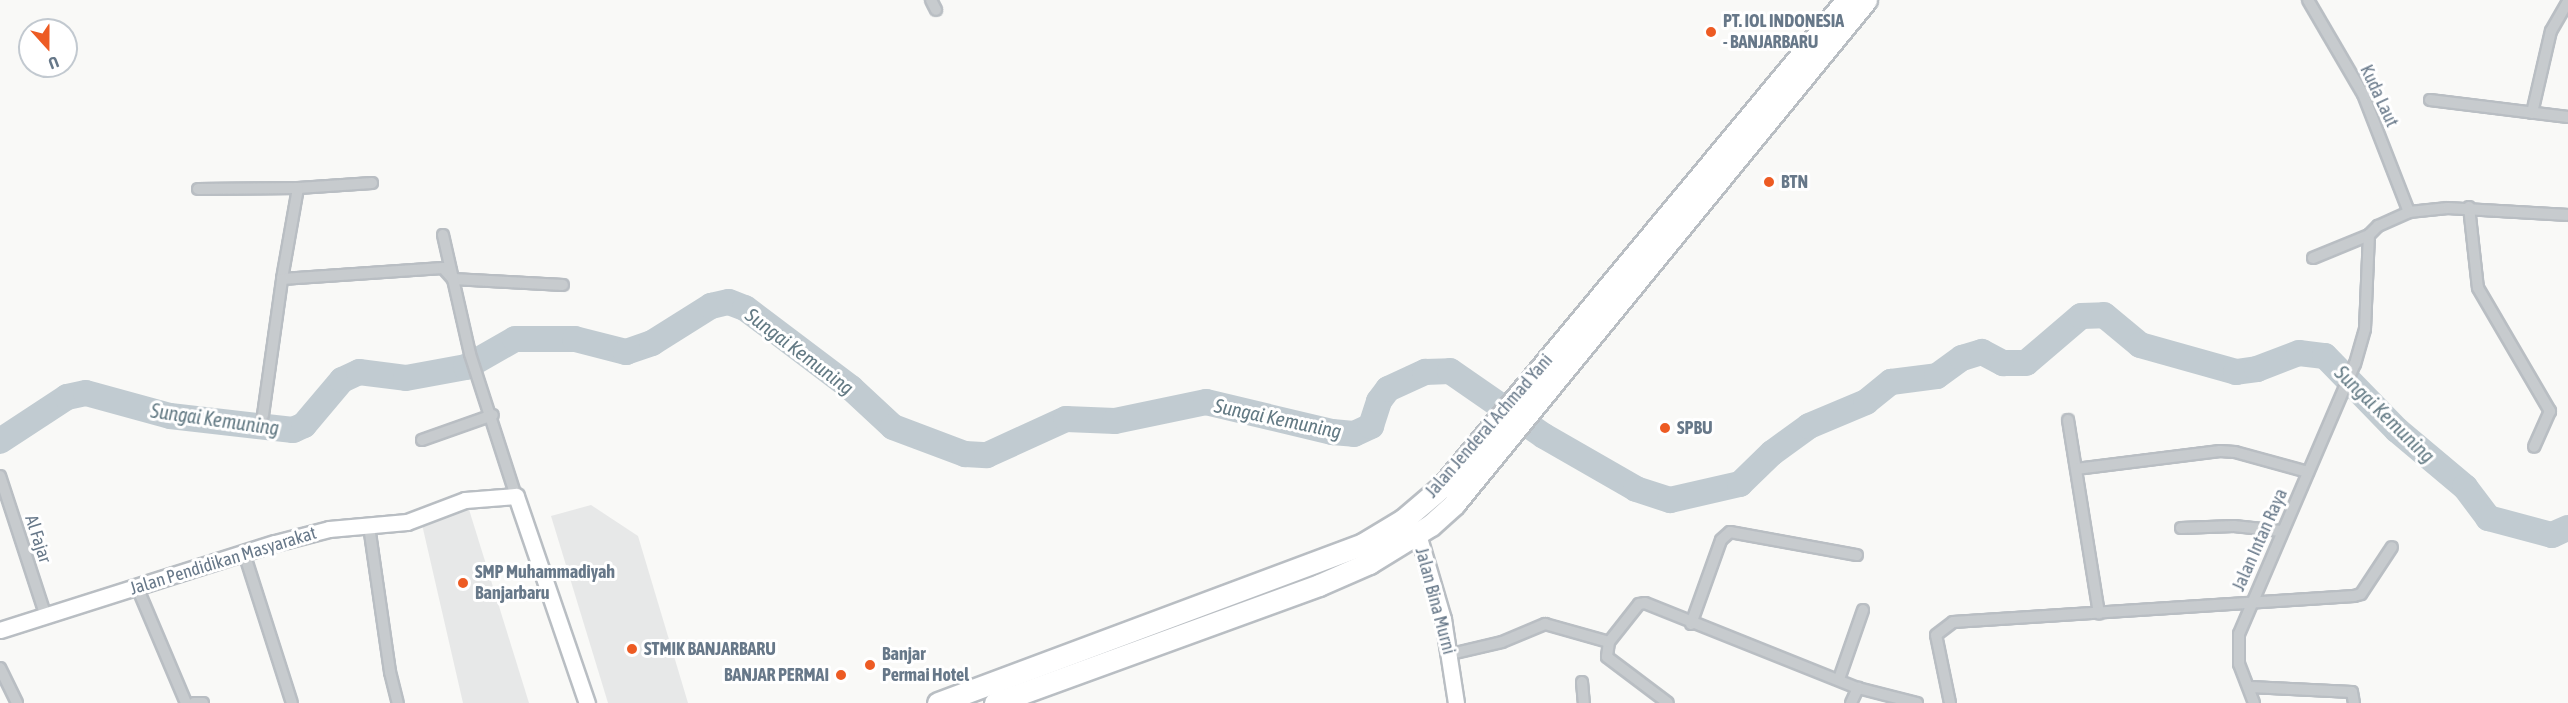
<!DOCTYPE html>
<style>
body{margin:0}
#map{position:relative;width:2568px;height:703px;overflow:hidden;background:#f9f9f7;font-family:"Asap Condensed",sans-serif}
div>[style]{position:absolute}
.built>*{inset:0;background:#e7e8e8}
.river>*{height:26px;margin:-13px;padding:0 13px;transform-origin:13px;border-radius:13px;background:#c1cbd1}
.roads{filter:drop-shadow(2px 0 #b9bec3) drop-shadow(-2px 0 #b9bec3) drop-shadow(0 2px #b9bec3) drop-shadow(0 -2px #b9bec3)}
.street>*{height:10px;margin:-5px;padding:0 5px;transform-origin:5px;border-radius:5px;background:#c7cbce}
.secondary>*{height:15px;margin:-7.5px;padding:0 7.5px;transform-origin:7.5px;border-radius:7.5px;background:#fff}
.highway>*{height:21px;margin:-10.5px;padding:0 10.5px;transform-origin:10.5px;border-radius:10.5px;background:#fff}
.dots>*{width:16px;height:16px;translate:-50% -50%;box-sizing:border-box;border:3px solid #fff;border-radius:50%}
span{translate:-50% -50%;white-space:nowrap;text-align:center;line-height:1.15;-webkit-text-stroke:6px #fff;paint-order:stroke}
.poi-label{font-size:18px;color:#677889;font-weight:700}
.left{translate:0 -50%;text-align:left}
.right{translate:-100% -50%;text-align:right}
.street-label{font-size:18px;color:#677889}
.water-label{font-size:20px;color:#637a84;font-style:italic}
.north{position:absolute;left:18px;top:18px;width:60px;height:60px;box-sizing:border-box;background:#fff;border:2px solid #c2c9d0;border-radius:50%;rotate:159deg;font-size:16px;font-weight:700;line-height:24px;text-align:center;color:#677889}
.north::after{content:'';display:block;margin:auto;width:21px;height:27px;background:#ed5b23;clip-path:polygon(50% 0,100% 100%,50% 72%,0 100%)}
</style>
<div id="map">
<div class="built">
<i style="clip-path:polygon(467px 503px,529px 703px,463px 703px,421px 520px)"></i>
<i style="clip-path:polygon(591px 505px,638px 536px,688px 703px,608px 703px,551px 516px)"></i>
</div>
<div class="river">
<i style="left:0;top:441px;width:80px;rotate:-33.3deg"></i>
<i style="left:67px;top:397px;width:19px;rotate:-12deg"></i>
<i style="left:86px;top:393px;width:87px;rotate:15.3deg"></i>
<i style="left:170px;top:416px;width:124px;rotate:6.5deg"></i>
<i style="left:293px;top:430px;width:12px;rotate:-24deg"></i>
<i style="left:304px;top:425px;width:59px;rotate:-49.8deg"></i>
<i style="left:342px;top:380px;width:19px;rotate:-25deg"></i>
<i style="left:359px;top:372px;width:47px;rotate:7.3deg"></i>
<i style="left:406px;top:378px;width:61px;rotate:-10.4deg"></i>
<i style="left:466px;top:367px;width:56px;rotate:-29.7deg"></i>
<i style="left:515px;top:339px;width:60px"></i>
<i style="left:575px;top:339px;width:53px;rotate:14.3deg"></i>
<i style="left:626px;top:352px;width:28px;rotate:-19deg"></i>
<i style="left:652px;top:343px;width:70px;rotate:-32.1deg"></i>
<i style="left:711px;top:306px;width:18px;rotate:-13deg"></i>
<i style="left:729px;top:302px;width:17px;rotate:21deg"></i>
<i style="left:745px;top:308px;width:133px;rotate:37deg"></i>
<i style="left:851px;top:388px;width:57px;rotate:42.9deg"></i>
<i style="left:893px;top:427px;width:77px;rotate:20.6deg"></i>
<i style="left:965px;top:454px;width:22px;rotate:3deg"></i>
<i style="left:987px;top:455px;width:87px;rotate:-24.5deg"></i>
<i style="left:1066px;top:419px;width:49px;rotate:2.3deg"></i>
<i style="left:1115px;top:421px;width:93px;rotate:-11.8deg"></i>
<i style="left:1206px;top:402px;width:130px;rotate:13.4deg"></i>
<i style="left:1332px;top:432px;width:22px;rotate:5deg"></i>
<i style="left:1354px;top:434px;width:19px;rotate:-25deg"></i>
<i style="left:1371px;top:426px;width:26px;rotate:-72deg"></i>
<i style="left:1379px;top:401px;width:15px;rotate:-53deg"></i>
<i style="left:1388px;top:389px;width:41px;rotate:-24.7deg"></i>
<i style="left:1425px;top:372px;width:25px;rotate:-2deg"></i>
<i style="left:1450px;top:371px;width:114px;rotate:34.7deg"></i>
<i style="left:1544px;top:436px;width:106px;rotate:29.9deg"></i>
<i style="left:1636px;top:489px;width:36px;rotate:18deg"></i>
<i style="left:1670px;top:500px;width:72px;rotate:-12.9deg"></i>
<i style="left:1740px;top:484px;width:45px;rotate:-44.1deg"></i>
<i style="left:1772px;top:453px;width:46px;rotate:-36.1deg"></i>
<i style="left:1809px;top:426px;width:62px;rotate:-22.8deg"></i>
<i style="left:1866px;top:402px;width:32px;rotate:-39deg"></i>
<i style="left:1891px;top:382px;width:46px;rotate:-7.4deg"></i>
<i style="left:1937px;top:376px;width:31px;rotate:-36deg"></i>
<i style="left:1962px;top:358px;width:21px;rotate:-17deg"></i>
<i style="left:1982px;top:352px;width:24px;rotate:28deg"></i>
<i style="left:2003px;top:363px;width:23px"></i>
<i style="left:2026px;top:363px;width:72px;rotate:-40.5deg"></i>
<i style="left:2081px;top:316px;width:23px;rotate:-2deg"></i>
<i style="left:2104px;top:315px;width:47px;rotate:39.8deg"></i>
<i style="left:2140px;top:345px;width:100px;rotate:15.7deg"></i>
<i style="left:2236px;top:372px;width:21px;rotate:-8deg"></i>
<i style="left:2257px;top:369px;width:45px;rotate:-20.9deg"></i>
<i style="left:2299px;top:353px;width:26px;rotate:7deg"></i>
<i style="left:2325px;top:356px;width:103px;rotate:45.8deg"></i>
<i style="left:2397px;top:430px;width:89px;rotate:40deg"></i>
<i style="left:2465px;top:487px;width:39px;rotate:53deg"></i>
<i style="left:2488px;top:518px;width:66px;rotate:14.9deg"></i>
<i style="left:2552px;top:535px;width:17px;rotate:-24deg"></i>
</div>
<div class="roads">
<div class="street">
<i style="left:931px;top:0;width:11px;rotate:63deg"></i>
<i style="left:2308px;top:0;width:109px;rotate:59.7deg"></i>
<i style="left:2363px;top:94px;width:127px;rotate:68.7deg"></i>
<i style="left:2430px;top:100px;width:139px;rotate:7deg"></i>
<i style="left:2532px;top:113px;width:84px;rotate:-77deg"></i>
<i style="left:2551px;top:31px;width:34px;rotate:-60deg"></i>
<i style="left:372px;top:183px;width:74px;rotate:176.1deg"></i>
<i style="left:298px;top:188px;width:92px;rotate:100deg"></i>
<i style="left:282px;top:279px;width:161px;rotate:-3.9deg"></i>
<i style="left:443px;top:268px;width:15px;rotate:48deg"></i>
<i style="left:453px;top:279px;width:110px;rotate:3.1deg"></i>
<i style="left:198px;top:189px;width:100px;rotate:-0.6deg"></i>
<i style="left:2469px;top:207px;width:81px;rotate:83.7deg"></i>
<i style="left:2478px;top:288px;width:143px;rotate:59.7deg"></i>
<i style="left:2550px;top:411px;width:39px;rotate:114deg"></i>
<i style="left:443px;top:235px;width:122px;rotate:77.2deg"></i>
<i style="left:470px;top:354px;width:149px;rotate:72.1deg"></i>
<i style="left:2313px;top:258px;width:61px;rotate:-22.3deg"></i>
<i style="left:263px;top:415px;width:137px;rotate:-82deg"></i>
<i style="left:2068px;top:420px;width:196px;rotate:80.9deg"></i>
<i style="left:422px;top:440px;width:75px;rotate:-19.4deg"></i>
<i style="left:2076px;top:469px;width:145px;rotate:-7.1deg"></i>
<i style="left:2220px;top:451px;width:15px;rotate:4deg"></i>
<i style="left:2235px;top:452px;width:76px;rotate:15.3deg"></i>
<i style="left:0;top:476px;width:145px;rotate:71.9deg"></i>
<i style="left:369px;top:526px;width:148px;rotate:81.8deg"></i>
<i style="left:390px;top:672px;width:32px;rotate:76deg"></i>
<i style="left:2181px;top:528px;width:53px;rotate:-2.2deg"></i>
<i style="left:2234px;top:526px;width:47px;rotate:6.1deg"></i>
<i style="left:244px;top:553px;width:157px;rotate:72.3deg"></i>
<i style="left:137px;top:587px;width:126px;rotate:67.1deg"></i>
<i style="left:1691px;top:624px;width:89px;rotate:-70.3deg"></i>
<i style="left:1721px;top:540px;width:12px;rotate:-42deg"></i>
<i style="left:1730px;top:532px;width:129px;rotate:10.3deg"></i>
<i style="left:1609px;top:642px;width:15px;rotate:98deg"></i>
<i style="left:1607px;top:657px;width:76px;rotate:37deg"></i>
<i style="left:1451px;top:654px;width:52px;rotate:-13.2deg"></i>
<i style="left:1502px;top:642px;width:47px;rotate:-22.7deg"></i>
<i style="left:1545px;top:624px;width:66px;rotate:15.7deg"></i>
<i style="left:1609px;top:642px;width:48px;rotate:-51.7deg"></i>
<i style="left:1639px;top:604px;width:6px;rotate:-9deg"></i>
<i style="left:1645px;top:603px;width:229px;rotate:21.8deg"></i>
<i style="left:1858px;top:688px;width:61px;rotate:14.3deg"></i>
<i style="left:0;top:668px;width:39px;rotate:64deg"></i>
<i style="left:1839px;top:679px;width:73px;rotate:-70.8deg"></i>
<i style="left:1582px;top:682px;width:21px;rotate:85deg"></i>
<i style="left:2250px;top:687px;width:102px;rotate:2.8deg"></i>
<i style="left:2352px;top:692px;width:11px;rotate:80deg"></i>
<i style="left:194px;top:703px;width:9px"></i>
<i style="left:1851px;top:703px;width:17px;rotate:-65deg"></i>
<i style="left:1950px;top:703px;width:69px;rotate:-101.6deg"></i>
<i style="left:1936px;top:635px;width:21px;rotate:-37deg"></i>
<i style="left:1953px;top:622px;width:402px;rotate:-3.7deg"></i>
<i style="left:2354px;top:596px;width:7px;rotate:-16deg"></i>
<i style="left:2361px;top:594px;width:56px;rotate:-56.6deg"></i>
<i style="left:2254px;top:703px;width:42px;rotate:-111deg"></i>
<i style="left:2239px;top:664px;width:30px;rotate:-90deg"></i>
<i style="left:2239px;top:634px;width:294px;rotate:-66.8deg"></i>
<i style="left:2355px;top:364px;width:36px;rotate:-74deg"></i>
<i style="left:2365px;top:329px;width:94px;rotate:-87.6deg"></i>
<i style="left:2369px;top:235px;width:13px;rotate:-45deg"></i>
<i style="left:2378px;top:226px;width:34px;rotate:-24deg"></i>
<i style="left:2409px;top:212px;width:39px;rotate:-6deg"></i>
<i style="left:2448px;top:208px;width:120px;rotate:3.3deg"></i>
</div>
<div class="secondary">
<i style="left:1418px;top:534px;width:89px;rotate:73.6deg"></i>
<i style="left:1443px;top:619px;width:85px;rotate:81.2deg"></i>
<i style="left:0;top:630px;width:288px;rotate:-17.6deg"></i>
<i style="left:275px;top:543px;width:56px;rotate:-14.5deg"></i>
<i style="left:329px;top:529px;width:78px;rotate:-5.1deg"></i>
<i style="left:407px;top:522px;width:62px;rotate:-20.8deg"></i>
<i style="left:465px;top:500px;width:51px;rotate:-4.5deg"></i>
<i style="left:516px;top:496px;width:219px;rotate:71.1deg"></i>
</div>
<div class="highway">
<i style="left:938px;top:703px;width:454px;rotate:-20.5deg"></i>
<i style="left:1363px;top:544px;width:47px;rotate:-31deg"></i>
<i style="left:1403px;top:520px;width:54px;rotate:-40.5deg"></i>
<i style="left:1444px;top:485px;width:631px;rotate:-50.28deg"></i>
<i style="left:995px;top:703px;width:345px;rotate:-20deg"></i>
<i style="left:1319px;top:585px;width:55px;rotate:-23.7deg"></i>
<i style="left:1369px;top:563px;width:73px;rotate:-31.5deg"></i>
<i style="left:1431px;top:525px;width:31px;rotate:-42deg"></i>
<i style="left:1454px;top:504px;width:651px;rotate:-50.74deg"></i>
</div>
</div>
<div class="dots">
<i style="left:1711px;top:32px;background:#ed5b23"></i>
<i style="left:1769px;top:182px;background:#ed5b23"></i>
<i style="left:1665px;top:428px;background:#ed5b23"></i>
<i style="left:463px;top:583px;background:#ed5b23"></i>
<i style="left:632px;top:649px;background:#ed5b23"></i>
<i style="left:870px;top:665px;background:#ed5b23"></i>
<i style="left:841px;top:675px;background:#ed5b23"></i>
</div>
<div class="poi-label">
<span class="left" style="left:1723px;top:32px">PT. IOL INDONESIA<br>- BANJARBARU</span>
<span class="left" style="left:1781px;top:182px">BTN</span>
<span class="left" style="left:1677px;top:428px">SPBU</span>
<span class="left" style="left:475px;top:583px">SMP Muhammadiyah<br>Banjarbaru</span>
<span class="left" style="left:644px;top:649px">STMIK BANJARBARU</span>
<span class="left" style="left:882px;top:665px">Banjar<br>Permai Hotel</span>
<span class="right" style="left:829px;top:675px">BANJAR PERMAI</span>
</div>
<div class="street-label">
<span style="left:2379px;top:96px;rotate:65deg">Kuda Laut</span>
<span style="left:1489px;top:426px;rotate:-49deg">Jalan Jenderal Achmad Yani</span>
<span style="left:38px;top:539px;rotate:72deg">Al Fajar</span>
<span style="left:2260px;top:540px;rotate:-66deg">Jalan Intan Raya</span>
<span style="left:223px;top:561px;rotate:-17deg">Jalan Pendidikan Masyarakat</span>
<span style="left:1435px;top:601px;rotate:75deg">Jalan Bina Murni</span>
</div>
<div class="water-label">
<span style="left:800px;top:351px;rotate:37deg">Sungai Kemuning</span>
<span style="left:2385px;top:414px;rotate:44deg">Sungai Kemuning</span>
<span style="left:1278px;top:418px;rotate:12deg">Sungai Kemuning</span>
<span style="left:215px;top:419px;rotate:8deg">Sungai Kemuning</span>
</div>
<div class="north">U</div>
</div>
